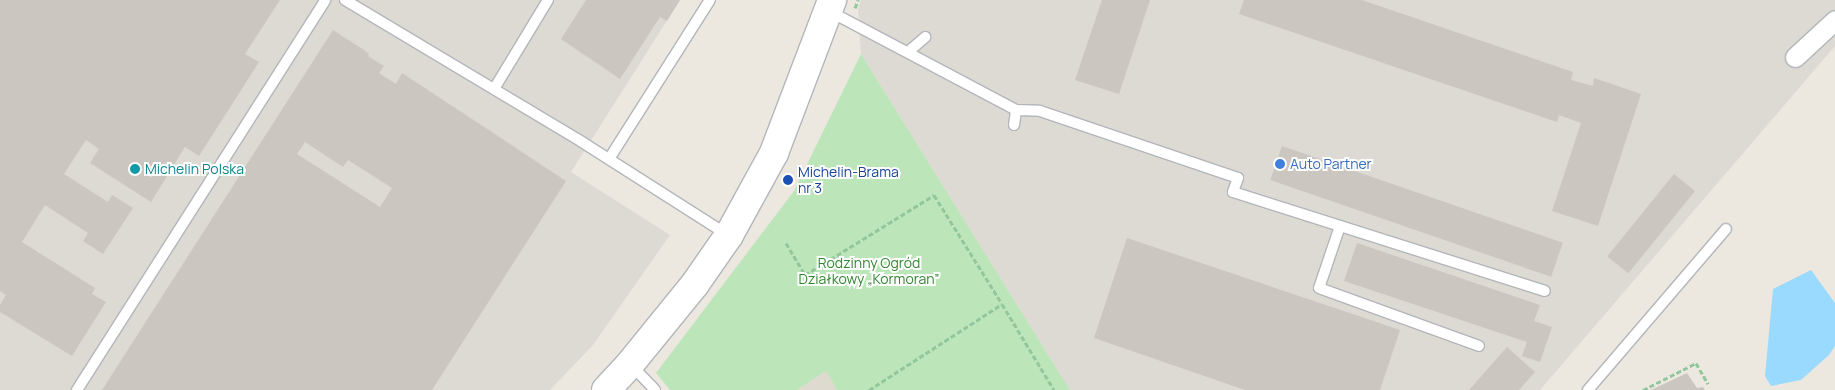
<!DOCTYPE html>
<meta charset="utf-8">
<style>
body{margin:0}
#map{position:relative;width:1835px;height:390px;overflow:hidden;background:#ece8df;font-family:Manrope,sans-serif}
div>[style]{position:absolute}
.industrial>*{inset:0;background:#dcdad3}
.education>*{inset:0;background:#dedacf}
.green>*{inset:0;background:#bce5b9}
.water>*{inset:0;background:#9bdaff}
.building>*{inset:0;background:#ccc6c0;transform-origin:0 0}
.path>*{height:3px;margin-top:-1.5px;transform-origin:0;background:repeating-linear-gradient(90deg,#92c69d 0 5px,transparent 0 7.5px)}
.roads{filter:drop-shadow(1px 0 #b2b6bb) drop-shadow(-1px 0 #b2b6bb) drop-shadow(0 1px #b2b6bb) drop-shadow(0 -1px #b2b6bb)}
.lane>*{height:10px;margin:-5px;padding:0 5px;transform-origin:5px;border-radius:5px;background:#fff}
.street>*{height:19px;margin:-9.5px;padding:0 9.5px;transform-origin:9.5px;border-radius:9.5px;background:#fff}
.secondary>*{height:28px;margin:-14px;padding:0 14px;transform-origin:14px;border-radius:14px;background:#fff}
.dots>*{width:14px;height:14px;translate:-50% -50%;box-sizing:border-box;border:2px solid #fff;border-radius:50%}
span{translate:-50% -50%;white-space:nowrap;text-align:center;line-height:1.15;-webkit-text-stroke:4px #fff;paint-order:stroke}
.shop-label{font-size:14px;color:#366cbe}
.left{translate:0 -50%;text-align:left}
.culture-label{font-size:14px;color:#0d838f}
.transit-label{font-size:14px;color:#164399}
.park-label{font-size:14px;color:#338631}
</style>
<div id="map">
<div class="industrial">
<i style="clip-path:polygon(0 0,680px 0,571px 172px,670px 235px,593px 345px,550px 390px,0 390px)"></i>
<i style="clip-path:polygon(861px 0,1835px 0,1835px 46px,1540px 390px,1070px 390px,861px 54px,858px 9px)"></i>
</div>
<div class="education">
<i style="clip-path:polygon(826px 371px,837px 390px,797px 390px)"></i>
</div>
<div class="green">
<i style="clip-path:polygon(861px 54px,1070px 390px,837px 390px,826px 371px,797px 390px,670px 390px,656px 373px,794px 191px)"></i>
</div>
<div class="water">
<i style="clip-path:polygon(1811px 270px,1835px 303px,1835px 346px,1829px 355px,1801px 380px,1771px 386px,1765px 376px,1773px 289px)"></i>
</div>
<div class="building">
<i style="clip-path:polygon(0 0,280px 0,245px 54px,259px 62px,199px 156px,185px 147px,151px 202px,90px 163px,99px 149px,86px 140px,64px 174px,108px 202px,112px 195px,133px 208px,103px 254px,83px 241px,88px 233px,45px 205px,22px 242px,95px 288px,92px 294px,106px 302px,72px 356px,0 312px,0 305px,6px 295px,0 291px)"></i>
<i style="clip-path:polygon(586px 0,680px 0,667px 21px,660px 17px,620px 79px,561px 39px)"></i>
<i style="clip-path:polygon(1102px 0,1150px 0,1119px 94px,1075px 80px)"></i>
<i style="clip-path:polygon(1244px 0,1362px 0,1573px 72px,1571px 80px,1593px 86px,1594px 78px,1641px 94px,1598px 226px,1552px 211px,1581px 123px,1559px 115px,1557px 122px,1239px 14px)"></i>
<i style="clip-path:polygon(evenodd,333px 30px,364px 50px,369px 54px,368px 56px,384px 66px,379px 73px,396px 84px,402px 73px,566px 181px,441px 376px,432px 390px,102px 390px,333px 30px,305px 142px,343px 167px,348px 160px,392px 188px,380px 207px,297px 154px,305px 142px)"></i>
<i style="left:1282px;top:146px;width:297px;height:36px;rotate:19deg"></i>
<i style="left:1674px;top:174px;width:27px;height:106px;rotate:39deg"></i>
<i style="clip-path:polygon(1127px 238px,1400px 330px,1380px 390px,1245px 390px,1094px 338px)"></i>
<i style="clip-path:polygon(1357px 243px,1540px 305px,1534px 321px,1552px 327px,1540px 362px,1522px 356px,1527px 342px,1344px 281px)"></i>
<i style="clip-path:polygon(1507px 347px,1535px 372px,1519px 390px,1469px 390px)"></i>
<i style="clip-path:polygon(1687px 373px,1697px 388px,1703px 387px,1705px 390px,1651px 390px)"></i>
</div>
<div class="path">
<i style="left:855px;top:8px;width:9px;rotate:-69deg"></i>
<i style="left:786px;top:243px;width:37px;rotate:59deg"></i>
<i style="left:805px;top:275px;width:152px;rotate:-31.8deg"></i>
<i style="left:934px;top:195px;width:128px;rotate:58deg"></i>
<i style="left:869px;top:390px;width:158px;rotate:-32.9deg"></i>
<i style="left:1002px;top:304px;width:100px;rotate:58.8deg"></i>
<i style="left:1643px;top:390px;width:59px;rotate:-27deg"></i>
<i style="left:1696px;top:363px;width:24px;rotate:60deg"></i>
</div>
<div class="roads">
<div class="lane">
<i style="left:345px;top:0;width:276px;rotate:30.9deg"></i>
<i style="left:582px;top:142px;width:173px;rotate:32.5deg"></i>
<i style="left:829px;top:11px;width:212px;rotate:27.9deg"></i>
<i style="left:1016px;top:110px;width:24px;rotate:2deg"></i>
<i style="left:1040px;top:111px;width:209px;rotate:18.7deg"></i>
<i style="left:1238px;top:178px;width:15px;rotate:110deg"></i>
<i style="left:1233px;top:192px;width:327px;rotate:17.6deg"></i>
<i style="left:908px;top:52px;width:23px;rotate:-41deg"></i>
<i style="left:494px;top:89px;width:104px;rotate:-58.8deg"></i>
<i style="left:1014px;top:125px;width:15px;rotate:-82deg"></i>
<i style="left:609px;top:159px;width:188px;rotate:-57.6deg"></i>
<i style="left:1340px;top:226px;width:65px;rotate:108.7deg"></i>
<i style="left:1319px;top:288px;width:170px;rotate:19.9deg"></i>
<i style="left:632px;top:366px;width:33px;rotate:46deg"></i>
<i style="left:77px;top:390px;width:462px;rotate:-57.5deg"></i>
<i style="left:1588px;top:390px;width:212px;rotate:-49.4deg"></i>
</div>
<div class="street">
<i style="left:1795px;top:57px;width:54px;rotate:-42.8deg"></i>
</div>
<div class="secondary">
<i style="left:606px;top:390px;width:35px;rotate:-47deg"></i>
<i style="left:630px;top:364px;width:103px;rotate:-50.9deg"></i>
<i style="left:695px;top:284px;width:60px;rotate:-55.2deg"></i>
<i style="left:729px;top:235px;width:94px;rotate:-61.2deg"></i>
<i style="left:774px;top:153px;width:164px;rotate:-69.2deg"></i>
</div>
</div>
<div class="dots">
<i style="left:1280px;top:164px;background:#3f7fe0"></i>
<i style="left:135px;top:169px;background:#0f9aa8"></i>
<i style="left:788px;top:180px;background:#1a4fb4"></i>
</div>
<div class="shop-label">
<span class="left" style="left:1290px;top:164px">Auto Partner</span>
</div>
<div class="culture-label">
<span class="left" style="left:145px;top:169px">Michelin Polska</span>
</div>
<div class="transit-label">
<span class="left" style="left:798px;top:180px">Michelin-Brama<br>nr 3</span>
</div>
<div class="park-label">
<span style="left:869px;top:271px">Rodzinny Ogród<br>Działkowy „Kormoran”</span>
</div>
</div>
